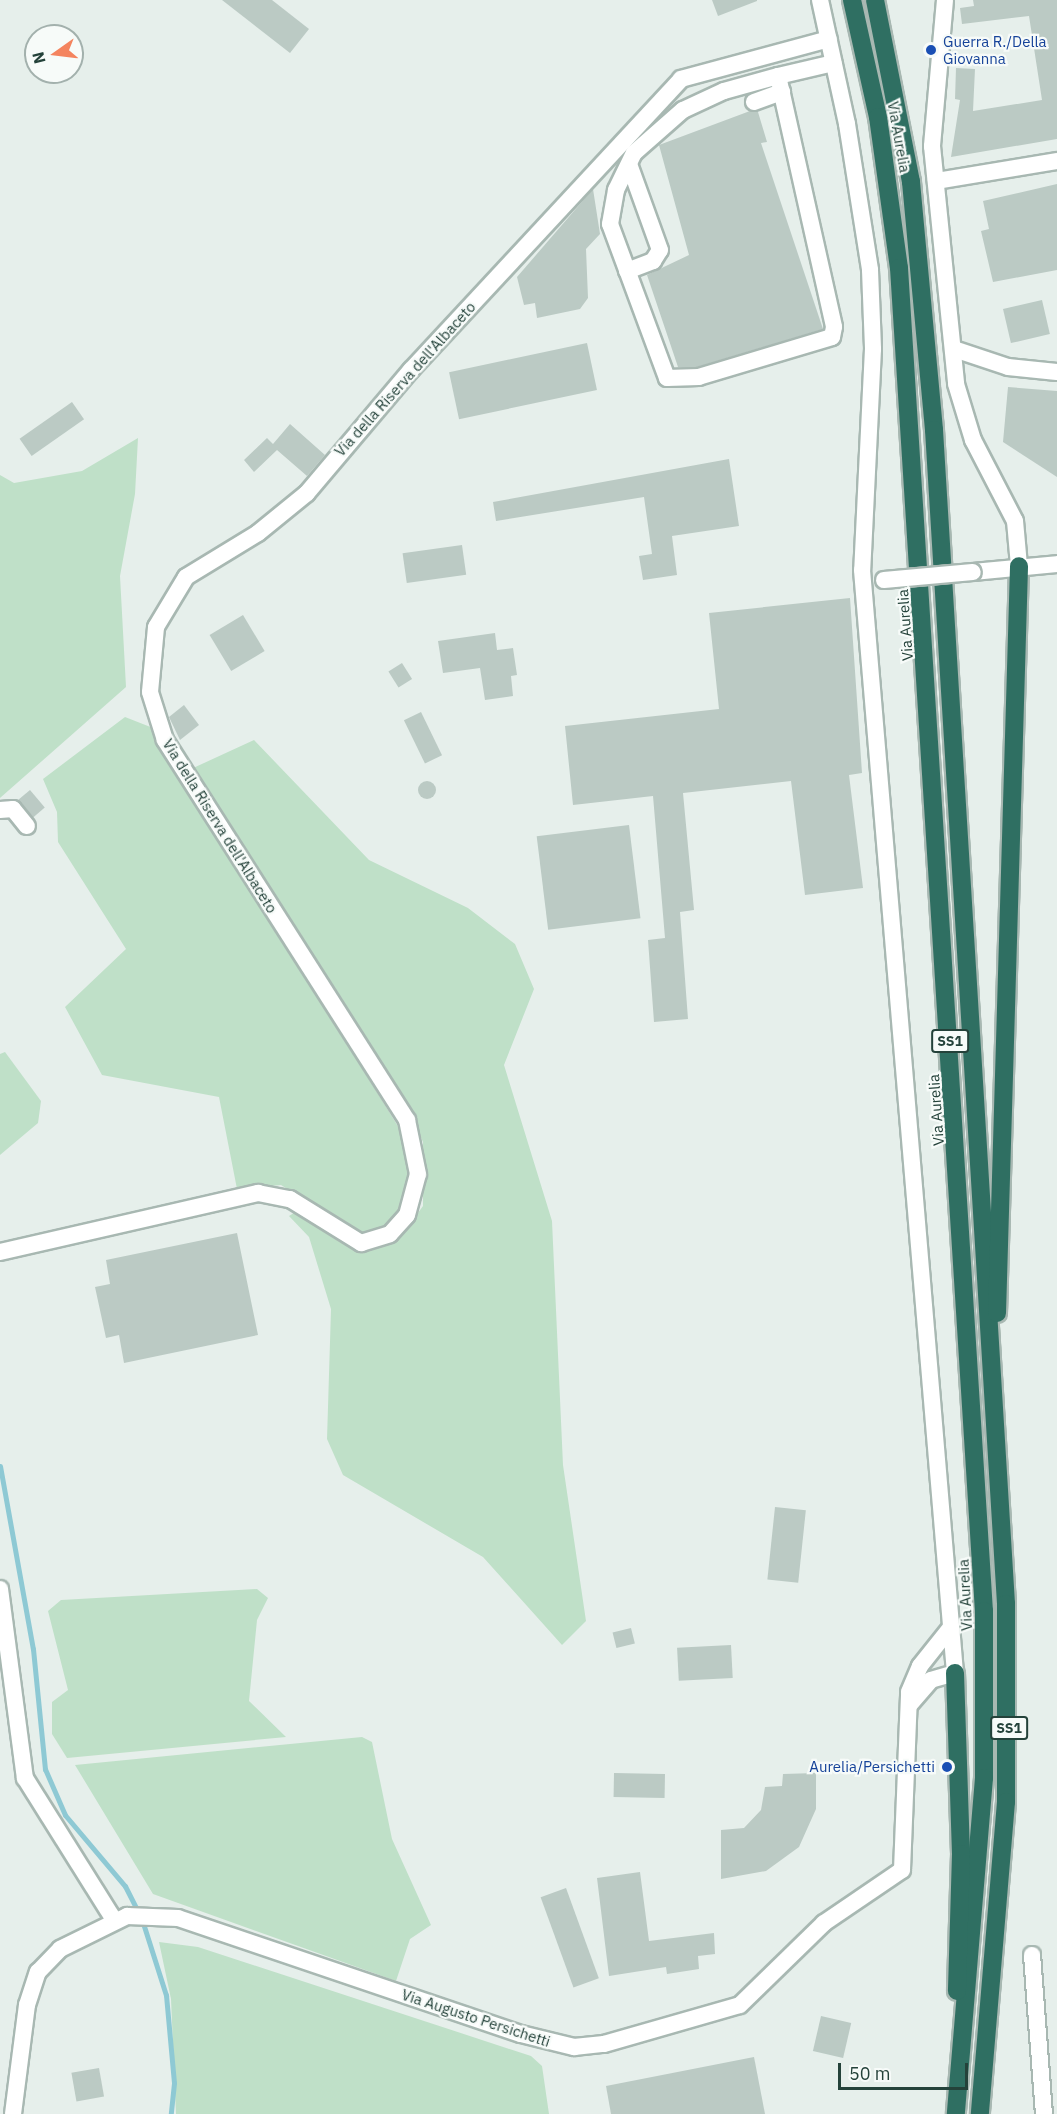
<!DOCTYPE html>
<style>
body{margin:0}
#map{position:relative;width:1057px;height:2114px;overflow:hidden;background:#e6efeb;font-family:"IBM Plex Sans",sans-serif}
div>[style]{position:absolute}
.green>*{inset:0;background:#bfe0c8}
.stream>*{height:5px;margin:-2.5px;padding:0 2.5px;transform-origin:2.5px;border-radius:2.5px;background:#8ec9d4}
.building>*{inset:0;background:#bbcac4;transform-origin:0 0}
.round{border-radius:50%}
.roads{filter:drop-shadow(2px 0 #a8b8b2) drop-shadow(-2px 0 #a8b8b2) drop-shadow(0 2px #a8b8b2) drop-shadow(0 -2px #a8b8b2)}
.minor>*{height:16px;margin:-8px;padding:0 8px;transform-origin:8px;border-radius:8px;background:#fff}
.highway>*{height:18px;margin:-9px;padding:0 9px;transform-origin:9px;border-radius:9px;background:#2f6f62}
.bridges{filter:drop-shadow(2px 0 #a8b8b2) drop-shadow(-2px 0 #a8b8b2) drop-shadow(0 2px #a8b8b2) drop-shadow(0 -2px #a8b8b2)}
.minor-bridge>*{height:16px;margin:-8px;padding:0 8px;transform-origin:8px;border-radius:8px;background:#fff}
.dots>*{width:16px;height:16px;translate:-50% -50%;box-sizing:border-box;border:3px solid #f7fbf9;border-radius:50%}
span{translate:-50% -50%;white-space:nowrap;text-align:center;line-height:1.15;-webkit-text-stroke:4.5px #f7fbf9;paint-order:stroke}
.shield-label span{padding:2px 4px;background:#f7fbf9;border:2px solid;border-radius:4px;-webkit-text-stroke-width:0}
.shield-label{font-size:14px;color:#24423a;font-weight:700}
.transit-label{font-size:15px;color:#164399}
.left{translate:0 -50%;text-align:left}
.right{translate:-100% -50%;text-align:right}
.street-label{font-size:15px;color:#24423a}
.north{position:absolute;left:24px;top:24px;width:60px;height:60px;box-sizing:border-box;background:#f7fbf9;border:2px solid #a3b1ad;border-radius:50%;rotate:256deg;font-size:16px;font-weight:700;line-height:24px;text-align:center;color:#24423a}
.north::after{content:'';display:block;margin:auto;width:21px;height:27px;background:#f4845f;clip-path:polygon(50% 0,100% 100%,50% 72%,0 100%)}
.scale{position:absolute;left:838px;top:2063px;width:130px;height:27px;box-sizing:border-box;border:3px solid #24423a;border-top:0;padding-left:8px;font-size:18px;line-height:21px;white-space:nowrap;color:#24423a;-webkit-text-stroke:4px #f7fbf9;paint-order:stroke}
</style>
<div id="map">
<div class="green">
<i style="clip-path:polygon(138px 438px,135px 494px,120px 576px,126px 687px,0 798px,0 475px,14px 483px,82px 471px)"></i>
<i style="clip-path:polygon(125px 717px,153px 728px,407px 1141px,412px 1179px,396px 1221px,360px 1235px,281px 1185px,237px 1189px,219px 1097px,102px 1075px,65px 1007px,126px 949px,58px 842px,57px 812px,43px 779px)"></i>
<i style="clip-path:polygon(254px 740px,369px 860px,468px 908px,515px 944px,534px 989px,504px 1065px,552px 1221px,563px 1465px,586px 1621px,562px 1645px,483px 1557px,343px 1475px,327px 1439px,331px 1309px,309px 1237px,289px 1216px,297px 1211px,365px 1247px,384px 1245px,404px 1232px,423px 1206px,423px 1142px,398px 1090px,191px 769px)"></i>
<i style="clip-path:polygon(5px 1052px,41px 1101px,38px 1123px,0 1155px,0 1054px)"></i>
<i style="clip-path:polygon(257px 1589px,268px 1598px,257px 1620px,249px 1701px,286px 1737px,67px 1758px,52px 1734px,52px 1702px,68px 1690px,48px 1611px,61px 1600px)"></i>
<i style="clip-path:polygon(362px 1737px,372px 1742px,392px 1839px,431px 1925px,410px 1939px,396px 1981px,153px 1894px,75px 1765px)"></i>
<i style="clip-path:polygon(159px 1942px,198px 1947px,531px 2056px,542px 2066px,549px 2114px,176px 2114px,171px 1999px)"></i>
</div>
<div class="stream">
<i style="left:0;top:1466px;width:186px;rotate:79.8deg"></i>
<i style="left:33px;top:1649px;width:121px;rotate:84.3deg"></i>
<i style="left:45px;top:1769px;width:50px;rotate:66.5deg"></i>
<i style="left:65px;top:1815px;width:93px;rotate:49.8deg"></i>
<i style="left:125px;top:1886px;width:25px;rotate:63deg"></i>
<i style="left:143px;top:1923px;width:76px;rotate:72.3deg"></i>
<i style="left:166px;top:1995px;width:88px;rotate:84.8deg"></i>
<i style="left:174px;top:2083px;width:31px;rotate:96deg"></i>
</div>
<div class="building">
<i style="clip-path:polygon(222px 0,272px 0,309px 29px,290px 53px)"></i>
<i style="clip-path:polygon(712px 0,757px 0,757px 1px,718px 16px)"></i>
<i style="clip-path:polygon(973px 0,1057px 0,1057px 139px,951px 157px,960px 100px,955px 99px,956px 68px,975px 69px,973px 111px,1042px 100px,1029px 16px,962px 24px,960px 8px,974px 6px)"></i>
<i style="clip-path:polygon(750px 111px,758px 112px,767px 142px,761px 143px,823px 329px,697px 367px,678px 367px,647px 275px,689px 255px,659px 145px)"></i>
<i style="clip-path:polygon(1057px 184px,1057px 270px,993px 282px,981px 231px,989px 229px,983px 201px)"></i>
<i style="clip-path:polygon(593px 189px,600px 234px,586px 249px,588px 298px,580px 309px,537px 318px,535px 303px,524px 305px,517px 277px)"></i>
<i style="left:1042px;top:300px;width:35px;height:40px;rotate:77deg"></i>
<i style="left:587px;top:343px;width:48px;height:141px;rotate:78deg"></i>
<i style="clip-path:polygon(1008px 387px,1057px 391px,1057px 477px,1003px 442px)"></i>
<i style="left:72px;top:402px;width:21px;height:64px;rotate:55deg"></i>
<i style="clip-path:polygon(290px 424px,325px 455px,307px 476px,277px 450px,254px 472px,244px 460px,267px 438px,273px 444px)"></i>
<i style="clip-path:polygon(729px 459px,739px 526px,672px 536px,677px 575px,643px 580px,639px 556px,652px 554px,644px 497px,496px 521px,493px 502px)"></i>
<i style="left:462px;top:545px;width:30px;height:60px;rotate:82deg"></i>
<i style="clip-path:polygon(850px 598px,862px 773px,849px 775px,863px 888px,805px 895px,791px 781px,683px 793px,694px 910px,680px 912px,688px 1019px,654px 1022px,648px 940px,665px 938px,653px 796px,573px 805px,565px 726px,719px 709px,709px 613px)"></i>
<i style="left:243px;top:615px;width:42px;height:39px;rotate:59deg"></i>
<i style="clip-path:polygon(495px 633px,497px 650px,513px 648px,517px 675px,511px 676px,513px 696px,485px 700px,480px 668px,443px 673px,438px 641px)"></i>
<i style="left:402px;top:663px;width:19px;height:16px;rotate:58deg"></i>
<i style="clip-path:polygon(184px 705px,199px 725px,180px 740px,169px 717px)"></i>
<i style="left:421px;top:712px;width:48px;height:19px;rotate:64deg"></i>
<i class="round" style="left:418px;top:781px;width:18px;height:18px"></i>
<i style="left:30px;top:790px;width:23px;height:16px;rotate:50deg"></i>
<i style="left:629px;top:825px;width:94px;height:93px;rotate:83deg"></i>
<i style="clip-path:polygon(237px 1233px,258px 1335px,124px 1363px,119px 1335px,106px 1338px,95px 1287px,110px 1284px,106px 1260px)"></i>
<i style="left:775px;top:1507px;width:31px;height:73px;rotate:6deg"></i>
<i style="left:631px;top:1628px;width:16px;height:19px;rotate:76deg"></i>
<i style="left:731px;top:1645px;width:33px;height:54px;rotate:87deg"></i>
<i style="left:614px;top:1773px;width:51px;height:24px;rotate:1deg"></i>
<i style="clip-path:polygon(816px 1773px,816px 1809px,799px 1847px,766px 1871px,721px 1879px,721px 1830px,744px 1828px,761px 1810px,765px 1787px,782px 1786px,783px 1774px)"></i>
<i style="clip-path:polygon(640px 1872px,649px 1941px,714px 1933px,715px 1954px,698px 1956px,699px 1969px,667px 1974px,666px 1967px,609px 1976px,597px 1878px)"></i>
<i style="left:566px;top:1888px;width:96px;height:27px;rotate:70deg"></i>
<i style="left:821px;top:2016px;width:31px;height:36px;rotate:13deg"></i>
<i style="clip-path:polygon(754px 2057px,765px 2114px,611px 2114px,606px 2086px)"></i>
<i style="left:99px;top:2068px;width:29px;height:28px;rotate:80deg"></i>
</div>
<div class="roads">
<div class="minor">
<i style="left:820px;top:0;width:127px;rotate:77.7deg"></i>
<i style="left:847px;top:124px;width:148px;rotate:81deg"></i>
<i style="left:870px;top:270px;width:79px;rotate:87.8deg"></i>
<i style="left:873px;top:349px;width:221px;rotate:92.8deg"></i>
<i style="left:862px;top:570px;width:1107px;rotate:85.18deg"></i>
<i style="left:955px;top:1673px;width:25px;rotate:164deg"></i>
<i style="left:931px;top:1680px;width:33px;rotate:131deg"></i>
<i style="left:945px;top:0;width:147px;rotate:95.1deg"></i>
<i style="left:932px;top:146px;width:239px;rotate:84.2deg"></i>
<i style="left:956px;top:384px;width:59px;rotate:73.1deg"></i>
<i style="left:973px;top:440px;width:91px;rotate:62.6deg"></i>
<i style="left:1015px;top:521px;width:45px;rotate:84.9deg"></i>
<i style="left:778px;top:76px;width:257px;rotate:77.4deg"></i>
<i style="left:834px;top:327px;width:10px;rotate:101deg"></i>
<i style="left:832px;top:337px;width:139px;rotate:163.3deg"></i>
<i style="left:699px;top:377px;width:32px;rotate:178deg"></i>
<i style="left:667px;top:378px;width:164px;rotate:-110.3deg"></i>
<i style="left:610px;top:224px;width:35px;rotate:-80deg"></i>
<i style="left:616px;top:190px;width:41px;rotate:-64.1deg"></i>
<i style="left:634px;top:153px;width:65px;rotate:-41.3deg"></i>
<i style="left:683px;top:110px;width:45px;rotate:-24.9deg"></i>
<i style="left:724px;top:91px;width:56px;rotate:-15.5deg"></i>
<i style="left:778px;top:76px;width:57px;rotate:-13.1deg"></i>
<i style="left:754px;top:102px;width:30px;rotate:-20deg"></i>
<i style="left:936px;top:181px;width:123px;rotate:-9.4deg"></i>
<i style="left:627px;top:271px;width:28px;rotate:-21deg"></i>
<i style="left:653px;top:261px;width:13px;rotate:-58deg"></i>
<i style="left:660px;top:250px;width:91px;rotate:-109.8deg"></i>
<i style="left:954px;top:349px;width:57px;rotate:18.4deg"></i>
<i style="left:1008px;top:367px;width:49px;rotate:5.8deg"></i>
<i style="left:973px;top:572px;width:84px;rotate:-5.4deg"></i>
<i style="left:0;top:810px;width:13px;rotate:-4deg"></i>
<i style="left:13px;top:809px;width:22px;rotate:51deg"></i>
<i style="left:0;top:1252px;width:265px;rotate:-12.9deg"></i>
<i style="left:258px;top:1193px;width:33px;rotate:11deg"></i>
<i style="left:290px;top:1199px;width:84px;rotate:31.8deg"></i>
<i style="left:361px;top:1243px;width:30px;rotate:-17deg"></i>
<i style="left:390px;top:1234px;width:25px;rotate:-48deg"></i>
<i style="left:407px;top:1215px;width:42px;rotate:-75deg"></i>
<i style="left:418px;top:1174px;width:55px;rotate:-101.5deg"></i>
<i style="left:407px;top:1120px;width:451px;rotate:-122.5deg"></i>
<i style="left:165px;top:740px;width:50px;rotate:-107.4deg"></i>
<i style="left:150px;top:692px;width:65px;rotate:-84.7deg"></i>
<i style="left:156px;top:627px;width:58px;rotate:-59deg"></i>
<i style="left:186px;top:577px;width:84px;rotate:-31.4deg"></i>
<i style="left:258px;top:533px;width:63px;rotate:-39.2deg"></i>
<i style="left:307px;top:493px;width:161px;rotate:-49.8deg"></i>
<i style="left:411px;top:370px;width:397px;rotate:-47.1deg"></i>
<i style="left:681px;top:79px;width:153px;rotate:-15.1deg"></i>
<i style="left:0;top:1589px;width:191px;rotate:82.5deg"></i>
<i style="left:25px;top:1778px;width:168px;rotate:57.9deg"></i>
<i style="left:1032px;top:1955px;width:159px;rotate:85.7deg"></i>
<i style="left:13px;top:2114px;width:110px;rotate:-82.7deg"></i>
<i style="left:27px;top:2005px;width:35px;rotate:-72deg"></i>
<i style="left:38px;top:1972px;width:32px;rotate:-46deg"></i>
<i style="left:60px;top:1949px;width:75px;rotate:-26.2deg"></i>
<i style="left:127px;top:1916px;width:51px;rotate:2.2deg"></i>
<i style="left:178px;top:1918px;width:362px;rotate:18.7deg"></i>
<i style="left:521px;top:2034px;width:55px;rotate:13.8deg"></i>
<i style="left:574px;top:2047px;width:30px;rotate:-6deg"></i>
<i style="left:604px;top:2044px;width:141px;rotate:-16deg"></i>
<i style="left:740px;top:2005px;width:117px;rotate:-44.3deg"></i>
<i style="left:824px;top:1923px;width:94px;rotate:-34.2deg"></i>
<i style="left:902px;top:1870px;width:178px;rotate:-87.7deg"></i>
<i style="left:909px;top:1692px;width:28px;rotate:-67deg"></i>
<i style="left:920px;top:1666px;width:50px;rotate:-51.5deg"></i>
</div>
<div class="highway">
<i style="left:852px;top:0;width:120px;rotate:77.5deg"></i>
<i style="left:878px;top:117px;width:152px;rotate:82.1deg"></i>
<i style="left:899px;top:268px;width:1346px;rotate:86.38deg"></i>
<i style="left:984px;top:1611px;width:167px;rotate:90deg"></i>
<i style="left:984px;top:1778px;width:337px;rotate:94.8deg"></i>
<i style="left:875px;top:0;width:186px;rotate:78.8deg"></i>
<i style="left:911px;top:182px;width:249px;rotate:84.7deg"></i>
<i style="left:934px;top:430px;width:1176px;rotate:86.49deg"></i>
<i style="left:1006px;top:1604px;width:198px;rotate:90deg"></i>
<i style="left:1006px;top:1802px;width:313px;rotate:94.8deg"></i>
<i style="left:997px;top:1313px;width:747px;rotate:-88.31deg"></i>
<i style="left:955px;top:1673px;width:181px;rotate:88.1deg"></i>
<i style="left:961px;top:1854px;width:137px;rotate:91.7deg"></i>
</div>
</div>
<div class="bridges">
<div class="minor-bridge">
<i style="left:884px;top:580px;width:89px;rotate:-5.1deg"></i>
</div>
</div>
<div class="dots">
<i style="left:931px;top:50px;background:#1a4fb4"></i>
<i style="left:947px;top:1767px;background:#1a4fb4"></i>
</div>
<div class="shield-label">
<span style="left:950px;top:1041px">SS1</span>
<span style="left:1009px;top:1728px">SS1</span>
</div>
<div class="transit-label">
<span class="left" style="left:943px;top:50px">Guerra R./Della<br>Giovanna</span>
<span class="right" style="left:935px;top:1767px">Aurelia/Persichetti</span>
</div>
<div class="street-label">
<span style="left:899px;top:137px;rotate:80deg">Via Aurelia</span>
<span style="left:405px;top:379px;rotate:-48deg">Via della Riserva dell'Albaceto</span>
<span style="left:905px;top:625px;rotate:-94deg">Via Aurelia</span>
<span style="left:220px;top:826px;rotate:58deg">Via della Riserva dell'Albaceto</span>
<span style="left:936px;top:1110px;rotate:-94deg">Via Aurelia</span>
<span style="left:965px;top:1595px;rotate:-93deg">Via Aurelia</span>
<span style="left:476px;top:2018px;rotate:18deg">Via Augusto Persichetti</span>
</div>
<div class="north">N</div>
<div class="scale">50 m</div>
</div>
